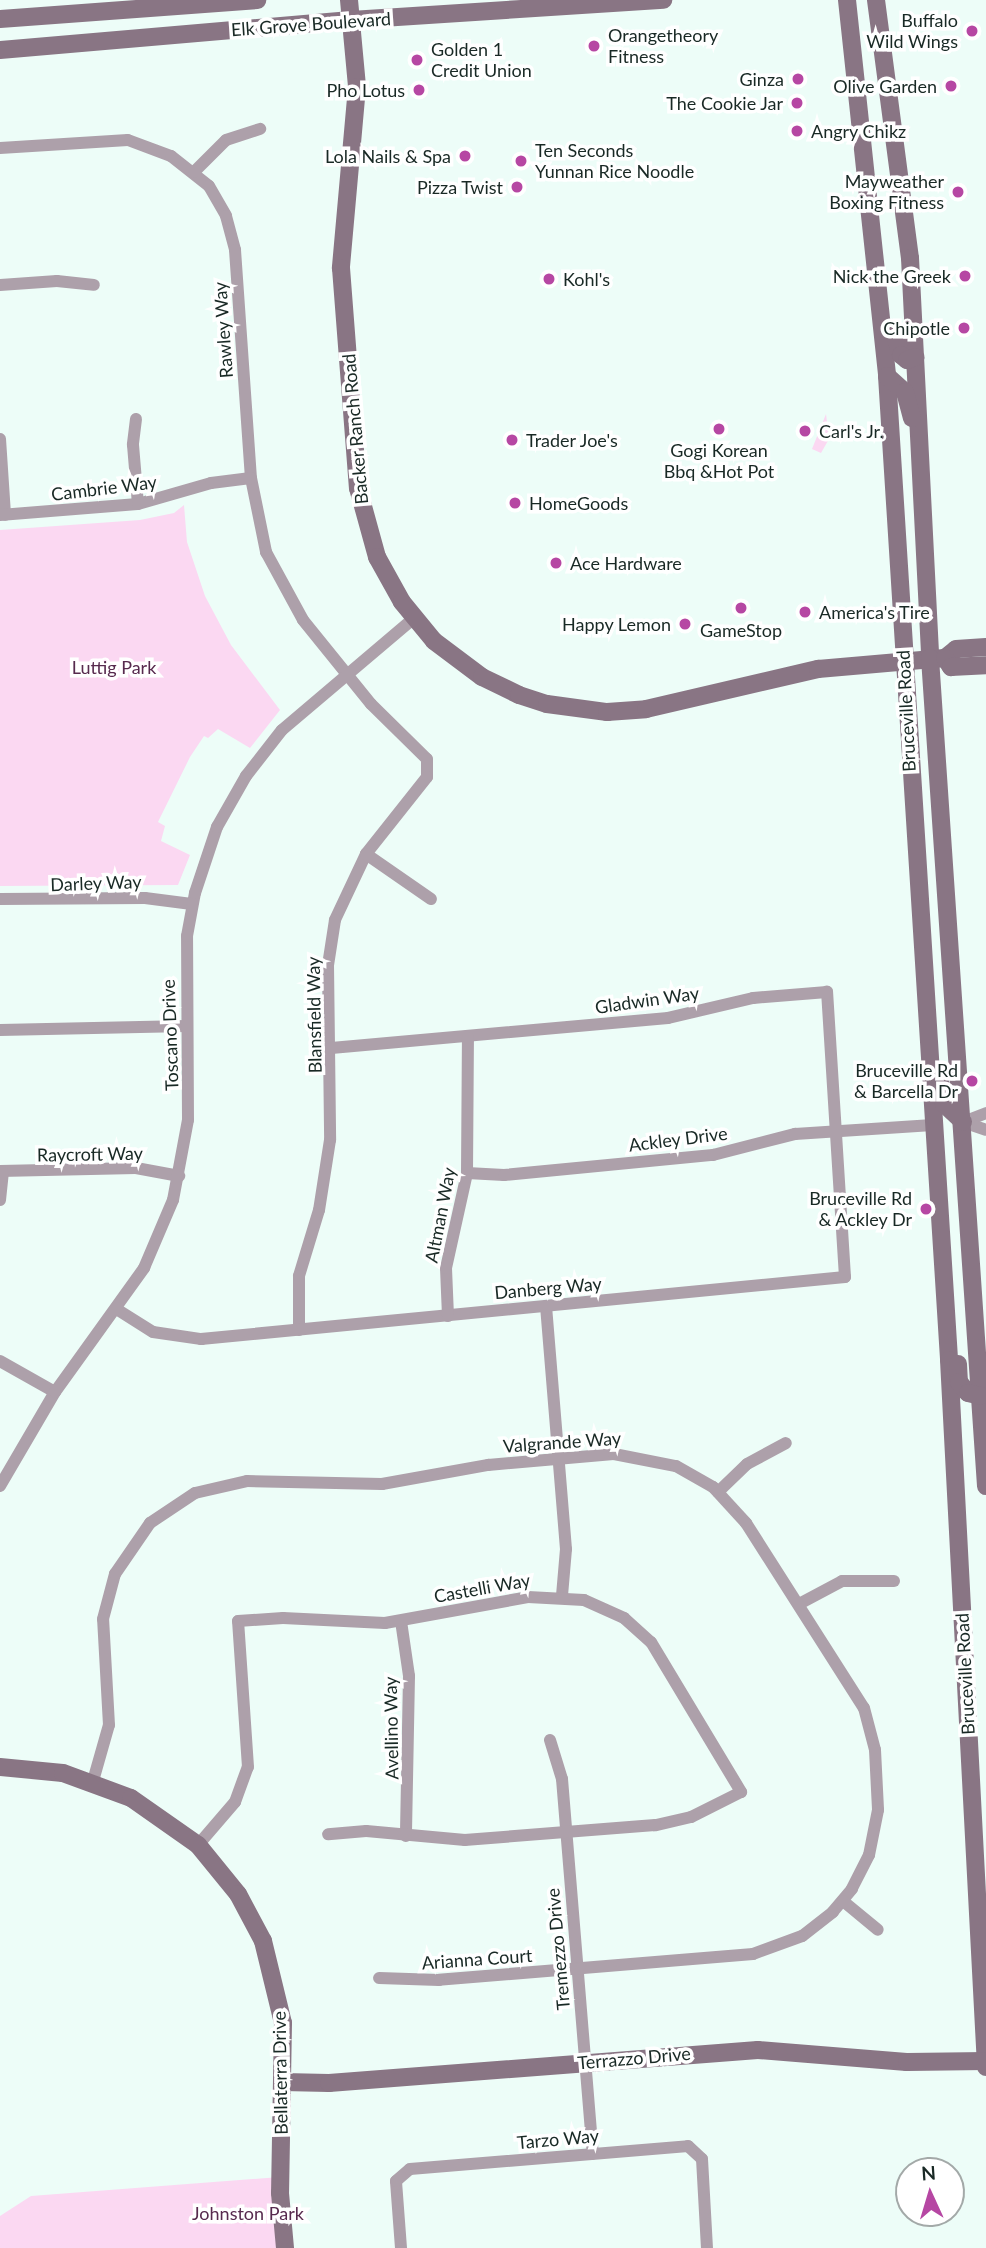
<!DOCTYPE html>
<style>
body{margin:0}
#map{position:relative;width:986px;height:2248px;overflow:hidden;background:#edfdf8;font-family:Lato,sans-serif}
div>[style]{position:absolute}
.green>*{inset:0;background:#fbd8f2}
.street>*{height:12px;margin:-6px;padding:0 6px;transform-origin:6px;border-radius:6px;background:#ada0aa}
.secondary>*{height:18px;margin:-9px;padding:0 9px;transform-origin:9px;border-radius:9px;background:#897584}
.dots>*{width:19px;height:19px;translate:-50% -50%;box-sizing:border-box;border:4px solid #fff;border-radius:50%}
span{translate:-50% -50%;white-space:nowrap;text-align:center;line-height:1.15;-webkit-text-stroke:7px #fff;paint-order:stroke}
.poi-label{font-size:18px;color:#192925}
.right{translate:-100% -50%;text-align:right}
.left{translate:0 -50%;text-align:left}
.street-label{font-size:18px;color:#192925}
.park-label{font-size:18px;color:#572a4e}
.north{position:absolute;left:895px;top:2157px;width:70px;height:70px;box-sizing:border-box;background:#fff;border:2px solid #a3a9a8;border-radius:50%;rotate:356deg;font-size:19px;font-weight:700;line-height:28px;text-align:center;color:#192925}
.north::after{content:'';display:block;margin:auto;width:24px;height:32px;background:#b647a3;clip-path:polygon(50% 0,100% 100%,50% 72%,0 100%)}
</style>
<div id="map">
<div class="green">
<i style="clip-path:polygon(826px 414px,829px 439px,821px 453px,812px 449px)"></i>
<i style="clip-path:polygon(184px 505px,187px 542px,205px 596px,231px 645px,280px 710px,250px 748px,218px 729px,208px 738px,204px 736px,190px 757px,158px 822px,165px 826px,161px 841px,190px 855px,178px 885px,0 886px,0 530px,140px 520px,174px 513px)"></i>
<i style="clip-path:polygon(280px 2177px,287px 2248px,0 2248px,0 2216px,31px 2196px)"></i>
</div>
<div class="street">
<i style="left:0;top:148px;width:128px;rotate:-3.6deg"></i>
<i style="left:128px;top:140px;width:46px;rotate:20.4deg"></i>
<i style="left:171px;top:156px;width:48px;rotate:38.3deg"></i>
<i style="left:209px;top:186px;width:34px;rotate:60deg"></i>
<i style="left:226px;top:216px;width:35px;rotate:75deg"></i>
<i style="left:235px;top:250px;width:229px;rotate:86deg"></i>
<i style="left:251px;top:478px;width:76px;rotate:78.5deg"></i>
<i style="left:266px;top:552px;width:77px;rotate:61.4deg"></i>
<i style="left:303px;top:620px;width:108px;rotate:51deg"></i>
<i style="left:371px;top:704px;width:78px;rotate:44.5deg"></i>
<i style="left:427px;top:759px;width:18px;rotate:90deg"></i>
<i style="left:427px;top:777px;width:98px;rotate:128.4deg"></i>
<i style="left:366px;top:854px;width:73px;rotate:115.2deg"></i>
<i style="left:335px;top:920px;width:46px;rotate:98.8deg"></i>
<i style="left:328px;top:965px;width:175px;rotate:89.3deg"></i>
<i style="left:330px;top:1140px;width:71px;rotate:98.9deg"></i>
<i style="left:319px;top:1210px;width:69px;rotate:106.9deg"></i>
<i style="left:299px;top:1276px;width:54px;rotate:90deg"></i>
<i style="left:194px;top:172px;width:45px;rotate:-45deg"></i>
<i style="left:226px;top:140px;width:36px;rotate:-18deg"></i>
<i style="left:0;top:285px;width:57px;rotate:-4deg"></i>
<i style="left:57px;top:281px;width:37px;rotate:6deg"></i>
<i style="left:136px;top:419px;width:26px;rotate:97deg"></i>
<i style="left:133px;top:445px;width:59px;rotate:85.2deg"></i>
<i style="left:0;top:439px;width:76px;rotate:86.2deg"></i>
<i style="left:0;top:515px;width:138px;rotate:-4.6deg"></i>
<i style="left:138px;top:504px;width:76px;rotate:-16deg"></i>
<i style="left:211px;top:483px;width:40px;rotate:-7.1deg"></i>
<i style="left:366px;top:854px;width:79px;rotate:34.7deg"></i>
<i style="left:0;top:899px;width:145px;rotate:-0.4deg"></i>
<i style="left:145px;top:898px;width:47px;rotate:7.3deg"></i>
<i style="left:0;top:1030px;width:187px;rotate:-1.2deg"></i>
<i style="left:963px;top:1122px;width:25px;rotate:-21deg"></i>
<i style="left:963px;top:1122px;width:24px;rotate:19deg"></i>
<i style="left:0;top:1171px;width:136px;rotate:-1.3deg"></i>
<i style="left:136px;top:1168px;width:44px;rotate:10.5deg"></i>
<i style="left:467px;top:1173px;width:37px;rotate:3deg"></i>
<i style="left:504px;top:1175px;width:210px;rotate:-5.5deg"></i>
<i style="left:713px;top:1155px;width:85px;rotate:-14.4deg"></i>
<i style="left:795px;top:1134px;width:138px;rotate:-3.7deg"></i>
<i style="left:0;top:1200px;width:28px;rotate:-84deg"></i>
<i style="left:546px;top:1306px;width:244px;rotate:85.3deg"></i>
<i style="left:566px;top:1549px;width:47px;rotate:94.9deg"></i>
<i style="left:118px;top:1310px;width:41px;rotate:32.2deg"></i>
<i style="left:153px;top:1332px;width:49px;rotate:8.3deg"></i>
<i style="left:201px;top:1339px;width:647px;rotate:-5.5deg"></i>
<i style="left:845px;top:1277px;width:286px;rotate:-93.6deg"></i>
<i style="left:827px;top:992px;width:74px;rotate:175.4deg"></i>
<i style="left:753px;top:998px;width:87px;rotate:166.8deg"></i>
<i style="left:668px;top:1018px;width:338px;rotate:174.9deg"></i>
<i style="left:448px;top:1316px;width:48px;rotate:-92.4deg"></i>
<i style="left:446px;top:1268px;width:97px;rotate:-77.5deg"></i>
<i style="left:467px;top:1173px;width:135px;rotate:-89.6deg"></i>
<i style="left:0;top:1361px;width:63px;rotate:29.4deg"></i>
<i style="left:0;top:1486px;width:109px;rotate:-59.7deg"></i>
<i style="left:55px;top:1392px;width:153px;rotate:-54.3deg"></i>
<i style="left:144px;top:1268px;width:74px;rotate:-66.9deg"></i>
<i style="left:173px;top:1200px;width:81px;rotate:-79.4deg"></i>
<i style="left:188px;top:1120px;width:184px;rotate:-90.3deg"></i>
<i style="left:187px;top:936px;width:44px;rotate:-79.5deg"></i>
<i style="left:195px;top:893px;width:70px;rotate:-71.6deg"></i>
<i style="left:217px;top:827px;width:59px;rotate:-60.4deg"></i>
<i style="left:246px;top:776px;width:58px;rotate:-52deg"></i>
<i style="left:282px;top:730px;width:173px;rotate:-40.3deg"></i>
<i style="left:718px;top:1492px;width:40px;rotate:-44deg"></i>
<i style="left:747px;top:1464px;width:44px;rotate:-28.3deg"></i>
<i style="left:799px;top:1604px;width:49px;rotate:-28.1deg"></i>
<i style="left:842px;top:1581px;width:52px"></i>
<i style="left:401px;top:1621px;width:56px;rotate:81.7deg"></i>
<i style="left:409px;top:1676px;width:160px;rotate:91.1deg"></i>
<i style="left:550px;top:1740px;width:41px;rotate:72.9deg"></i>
<i style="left:562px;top:1779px;width:376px;rotate:85.3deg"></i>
<i style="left:93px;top:1781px;width:58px;rotate:-74.1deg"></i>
<i style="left:109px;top:1725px;width:106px;rotate:-93.2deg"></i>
<i style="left:103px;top:1619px;width:47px;rotate:-75.1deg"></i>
<i style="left:115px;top:1574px;width:62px;rotate:-55.5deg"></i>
<i style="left:150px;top:1523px;width:54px;rotate:-33.7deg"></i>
<i style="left:195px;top:1493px;width:53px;rotate:-13deg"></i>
<i style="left:247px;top:1481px;width:135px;rotate:1.3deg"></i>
<i style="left:382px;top:1484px;width:108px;rotate:-10.2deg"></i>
<i style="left:488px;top:1465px;width:126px;rotate:-5deg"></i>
<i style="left:614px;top:1454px;width:63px;rotate:11deg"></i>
<i style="left:676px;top:1466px;width:43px;rotate:29.6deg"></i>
<i style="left:713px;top:1487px;width:49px;rotate:47.5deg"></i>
<i style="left:746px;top:1523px;width:219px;rotate:57.5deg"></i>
<i style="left:864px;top:1708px;width:43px;rotate:75.3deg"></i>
<i style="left:875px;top:1750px;width:60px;rotate:87.1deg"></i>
<i style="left:878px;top:1810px;width:46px;rotate:101.3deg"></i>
<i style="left:869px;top:1855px;width:38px;rotate:117deg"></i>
<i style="left:852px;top:1889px;width:30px;rotate:130deg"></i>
<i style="left:833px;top:1912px;width:39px;rotate:142deg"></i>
<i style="left:802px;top:1936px;width:52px;rotate:159.8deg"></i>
<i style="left:753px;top:1954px;width:315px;rotate:175.3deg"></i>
<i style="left:439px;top:1980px;width:60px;rotate:-178.1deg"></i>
<i style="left:198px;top:1845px;width:57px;rotate:-49.3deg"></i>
<i style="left:235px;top:1802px;width:37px;rotate:-70deg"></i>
<i style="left:248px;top:1767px;width:146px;rotate:-93.9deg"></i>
<i style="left:238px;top:1621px;width:45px;rotate:-3.8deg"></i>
<i style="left:283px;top:1618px;width:102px;rotate:2.8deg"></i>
<i style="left:385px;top:1623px;width:145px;rotate:-10.3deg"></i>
<i style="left:528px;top:1597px;width:56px;rotate:3.1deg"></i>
<i style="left:584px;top:1600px;width:44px;rotate:24.2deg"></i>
<i style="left:624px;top:1618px;width:36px;rotate:42deg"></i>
<i style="left:651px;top:1642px;width:175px;rotate:59deg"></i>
<i style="left:741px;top:1792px;width:56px;rotate:153.4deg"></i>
<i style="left:691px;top:1817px;width:37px;rotate:167deg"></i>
<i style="left:655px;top:1825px;width:191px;rotate:175.5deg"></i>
<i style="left:465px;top:1840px;width:99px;rotate:-174.8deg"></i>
<i style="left:366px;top:1831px;width:38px;rotate:175deg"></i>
<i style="left:843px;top:1901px;width:45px;rotate:39.6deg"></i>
<i style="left:401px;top:2248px;width:67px;rotate:-94.3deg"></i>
<i style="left:396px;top:2181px;width:18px;rotate:-41deg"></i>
<i style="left:410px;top:2169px;width:279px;rotate:-4.7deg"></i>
<i style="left:688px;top:2146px;width:19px;rotate:43deg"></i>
<i style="left:702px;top:2159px;width:89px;rotate:86.8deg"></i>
</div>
<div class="secondary">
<i style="left:349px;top:0;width:87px;rotate:84.7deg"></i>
<i style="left:357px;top:87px;width:182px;rotate:95.1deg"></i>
<i style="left:341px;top:268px;width:221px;rotate:85.6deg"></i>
<i style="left:358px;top:488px;width:72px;rotate:74.6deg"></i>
<i style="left:377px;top:557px;width:51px;rotate:60.9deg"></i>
<i style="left:402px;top:602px;width:50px;rotate:50.6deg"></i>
<i style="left:434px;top:641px;width:60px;rotate:36.9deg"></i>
<i style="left:482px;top:677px;width:41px;rotate:25.9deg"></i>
<i style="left:519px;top:695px;width:29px;rotate:18deg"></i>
<i style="left:547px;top:704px;width:61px;rotate:7.6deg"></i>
<i style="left:607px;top:712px;width:39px;rotate:-4deg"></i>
<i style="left:646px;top:709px;width:177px;rotate:-13.1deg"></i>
<i style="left:818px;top:669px;width:127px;rotate:-5deg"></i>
<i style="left:945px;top:658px;width:14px;rotate:-39deg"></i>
<i style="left:956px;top:649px;width:30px;rotate:-4deg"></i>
<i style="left:847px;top:0;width:378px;rotate:83.9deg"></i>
<i style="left:887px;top:376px;width:986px;rotate:86.39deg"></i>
<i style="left:949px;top:1360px;width:708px;rotate:87deg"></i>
<i style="left:876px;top:0;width:260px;rotate:82.5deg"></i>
<i style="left:910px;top:258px;width:400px;rotate:87.1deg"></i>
<i style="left:930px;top:658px;width:830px;rotate:86.13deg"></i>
<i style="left:0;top:19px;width:258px;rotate:-4.2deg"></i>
<i style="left:0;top:50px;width:352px;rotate:-4.9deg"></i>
<i style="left:351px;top:20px;width:313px;rotate:-3.7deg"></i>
<i style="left:893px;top:329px;width:27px;rotate:73deg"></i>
<i style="left:901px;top:355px;width:8px;rotate:40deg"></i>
<i style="left:907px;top:360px;width:9px;rotate:-18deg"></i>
<i style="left:887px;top:376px;width:24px;rotate:42deg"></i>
<i style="left:905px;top:392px;width:27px;rotate:75deg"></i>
<i style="left:945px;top:658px;width:11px;rotate:56deg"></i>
<i style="left:951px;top:667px;width:35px;rotate:-3deg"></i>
<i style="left:940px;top:1082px;width:22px;rotate:80deg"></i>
<i style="left:944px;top:1104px;width:26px;rotate:43deg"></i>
<i style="left:958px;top:1364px;width:18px;rotate:87deg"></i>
<i style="left:959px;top:1382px;width:14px;rotate:51deg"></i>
<i style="left:968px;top:1393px;width:13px;rotate:13deg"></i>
<i style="left:0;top:1767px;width:63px;rotate:5.4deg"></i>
<i style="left:63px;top:1773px;width:72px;rotate:20.2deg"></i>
<i style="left:131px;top:1798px;width:82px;rotate:35deg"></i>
<i style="left:198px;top:1845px;width:63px;rotate:50.8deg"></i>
<i style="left:238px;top:1894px;width:53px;rotate:62deg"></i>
<i style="left:263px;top:1941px;width:84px;rotate:76.3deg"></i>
<i style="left:283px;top:2023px;width:170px;rotate:91deg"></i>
<i style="left:280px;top:2193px;width:55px;rotate:84.8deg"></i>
<i style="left:283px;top:2082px;width:46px;rotate:1.2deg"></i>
<i style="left:329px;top:2083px;width:430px;rotate:-4.4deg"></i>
<i style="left:758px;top:2050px;width:149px;rotate:4.6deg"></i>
<i style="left:907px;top:2062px;width:79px;rotate:-0.7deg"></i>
</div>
<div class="dots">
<i style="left:972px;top:31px;background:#b647a3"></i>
<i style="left:594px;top:46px;background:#b647a3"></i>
<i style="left:417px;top:60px;background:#b647a3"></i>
<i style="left:798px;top:79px;background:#b647a3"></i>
<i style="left:951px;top:86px;background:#b647a3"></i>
<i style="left:419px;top:90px;background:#b647a3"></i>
<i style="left:797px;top:103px;background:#b647a3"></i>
<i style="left:797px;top:131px;background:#b647a3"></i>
<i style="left:465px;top:156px;background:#b647a3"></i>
<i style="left:521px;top:161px;background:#b647a3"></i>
<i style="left:517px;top:187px;background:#b647a3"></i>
<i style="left:958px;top:192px;background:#b647a3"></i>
<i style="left:965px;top:276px;background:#b647a3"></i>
<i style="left:549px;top:279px;background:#b647a3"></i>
<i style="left:964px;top:328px;background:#b647a3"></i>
<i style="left:719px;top:429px;background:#b647a3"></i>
<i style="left:805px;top:431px;background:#b647a3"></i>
<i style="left:512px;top:440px;background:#b647a3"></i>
<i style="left:515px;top:503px;background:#b647a3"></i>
<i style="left:556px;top:563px;background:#b647a3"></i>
<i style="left:741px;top:608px;background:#b647a3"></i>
<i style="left:805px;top:612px;background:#b647a3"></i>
<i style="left:685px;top:624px;background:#b647a3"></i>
<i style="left:972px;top:1081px;background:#b647a3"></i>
<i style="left:926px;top:1209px;background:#b647a3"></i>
</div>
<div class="poi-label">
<span class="right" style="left:958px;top:31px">Buffalo<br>Wild Wings</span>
<span class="left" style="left:608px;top:46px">Orangetheory<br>Fitness</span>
<span class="left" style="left:431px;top:60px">Golden 1<br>Credit Union</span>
<span class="right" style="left:784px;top:79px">Ginza</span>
<span class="right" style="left:937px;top:86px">Olive Garden</span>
<span class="right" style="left:405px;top:90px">Pho Lotus</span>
<span class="right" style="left:783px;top:103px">The Cookie Jar</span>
<span class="left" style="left:811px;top:131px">Angry Chikz</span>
<span class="left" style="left:535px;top:161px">Ten Seconds<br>Yunnan Rice Noodle</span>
<span class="right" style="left:451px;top:156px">Lola Nails &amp; Spa</span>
<span class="right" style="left:944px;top:192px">Mayweather<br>Boxing Fitness</span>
<span class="right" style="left:503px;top:187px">Pizza Twist</span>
<span class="right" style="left:951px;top:276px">Nick the Greek</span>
<span class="left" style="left:563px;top:279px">Kohl's</span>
<span class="right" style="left:950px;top:328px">Chipotle</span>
<span class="left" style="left:819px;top:431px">Carl's Jr.</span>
<span class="left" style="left:526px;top:440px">Trader Joe's</span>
<span style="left:719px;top:461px">Gogi Korean<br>Bbq &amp;Hot Pot</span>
<span class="left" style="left:529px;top:503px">HomeGoods</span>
<span class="left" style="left:570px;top:563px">Ace Hardware</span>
<span class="left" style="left:819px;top:612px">America's Tire</span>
<span class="right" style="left:671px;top:624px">Happy Lemon</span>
<span style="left:741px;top:630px">GameStop</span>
<span class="right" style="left:958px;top:1081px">Bruceville Rd<br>&amp; Barcella Dr</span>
<span class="right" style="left:912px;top:1209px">Bruceville Rd<br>&amp; Ackley Dr</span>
</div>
<div class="street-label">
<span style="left:311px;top:24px;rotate:-4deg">Elk Grove Boulevard</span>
<span style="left:223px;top:330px;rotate:-94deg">Rawley Way</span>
<span style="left:355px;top:429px;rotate:-95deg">Backer Ranch Road</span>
<span style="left:104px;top:488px;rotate:-7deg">Cambrie Way</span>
<span style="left:906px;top:711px;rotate:-93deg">Bruceville Road</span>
<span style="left:96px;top:883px;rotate:-2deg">Darley Way</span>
<span style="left:647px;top:1000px;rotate:-8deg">Gladwin Way</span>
<span style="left:314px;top:1015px;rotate:-91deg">Blansfield Way</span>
<span style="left:170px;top:1035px;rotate:-92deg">Toscano Drive</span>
<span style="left:678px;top:1139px;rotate:-7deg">Ackley Drive</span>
<span style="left:90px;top:1154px;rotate:-1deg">Raycroft Way</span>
<span style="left:440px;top:1215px;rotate:-79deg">Altman Way</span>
<span style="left:548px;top:1288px;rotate:-5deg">Danberg Way</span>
<span style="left:562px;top:1442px;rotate:-4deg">Valgrande Way</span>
<span style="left:482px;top:1588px;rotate:-10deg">Castelli Way</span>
<span style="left:965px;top:1674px;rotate:-93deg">Bruceville Road</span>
<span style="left:391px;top:1728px;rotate:-91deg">Avellino Way</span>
<span style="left:558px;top:1949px;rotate:-95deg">Tremezzo Drive</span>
<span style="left:477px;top:1959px;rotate:-4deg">Arianna Court</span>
<span style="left:634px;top:2058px;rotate:-5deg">Terrazzo Drive</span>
<span style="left:280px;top:2073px;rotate:-91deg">Bellaterra Drive</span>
<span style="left:558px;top:2139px;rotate:-5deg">Tarzo Way</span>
</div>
<div class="park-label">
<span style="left:114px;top:667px">Luttig Park</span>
<span style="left:248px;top:2213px">Johnston Park</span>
</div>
<div class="north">N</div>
</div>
